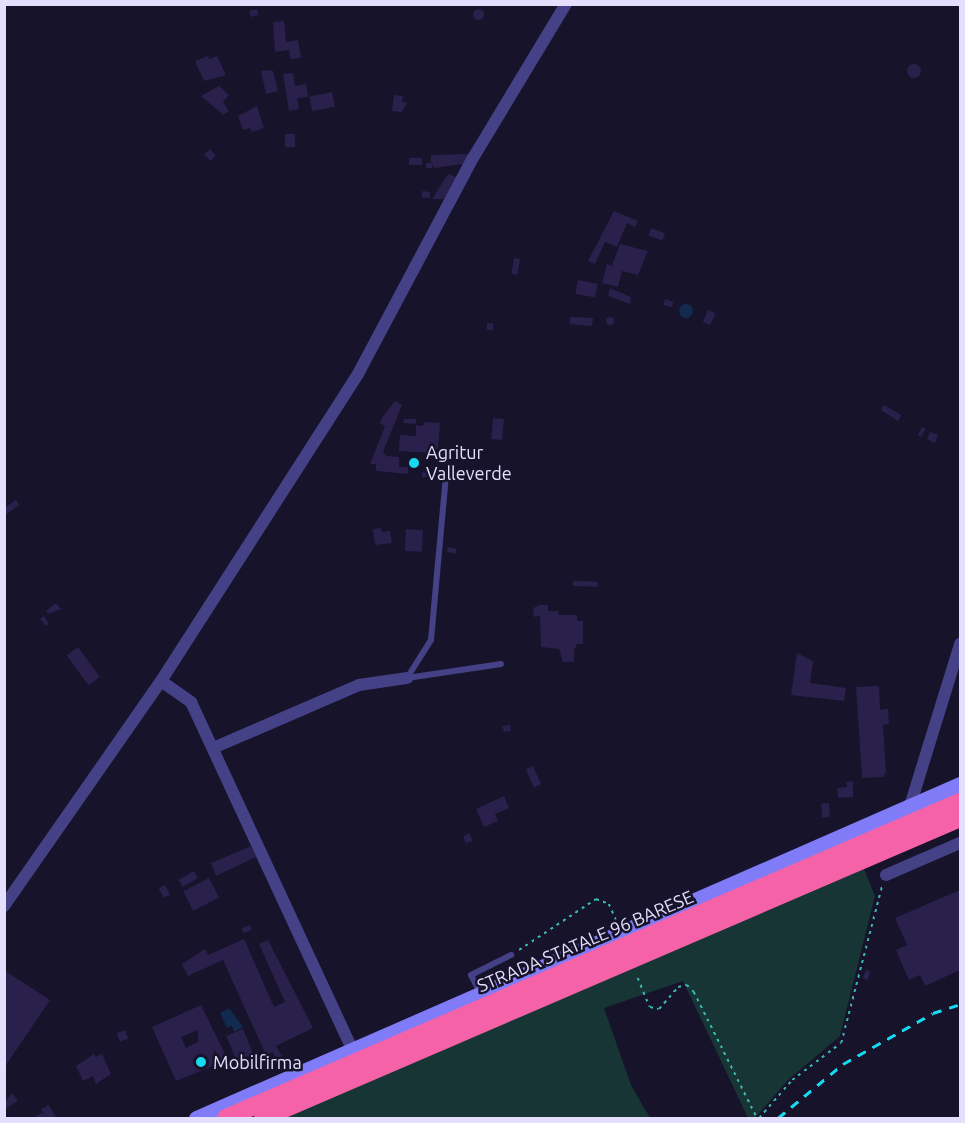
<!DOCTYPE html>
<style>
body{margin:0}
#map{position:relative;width:965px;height:1123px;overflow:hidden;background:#17132b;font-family:Ubuntu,sans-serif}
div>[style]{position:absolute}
.green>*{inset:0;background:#163534}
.water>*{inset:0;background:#132a4f}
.round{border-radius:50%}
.building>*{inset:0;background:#29204b;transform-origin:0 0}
.path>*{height:1.5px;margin-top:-0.75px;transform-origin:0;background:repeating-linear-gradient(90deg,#39b7b0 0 3px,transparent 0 7.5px)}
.lane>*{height:6px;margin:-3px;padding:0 3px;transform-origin:3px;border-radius:3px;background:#444187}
.street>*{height:12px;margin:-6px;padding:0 6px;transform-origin:6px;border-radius:6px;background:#444187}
.secondary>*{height:15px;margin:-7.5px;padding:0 7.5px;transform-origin:7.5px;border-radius:7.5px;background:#807cf7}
.highway>*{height:18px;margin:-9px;padding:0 9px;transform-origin:9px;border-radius:9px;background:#f562a8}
.rail>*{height:3px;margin-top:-1.5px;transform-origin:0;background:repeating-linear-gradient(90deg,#17daf1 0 9px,transparent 0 17px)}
.dots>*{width:16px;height:16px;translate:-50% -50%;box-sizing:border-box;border:3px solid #17132b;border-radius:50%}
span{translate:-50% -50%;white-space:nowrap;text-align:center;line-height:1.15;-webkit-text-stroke:5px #17132b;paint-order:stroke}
.poi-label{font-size:18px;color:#e3dffd}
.left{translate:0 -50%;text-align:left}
.street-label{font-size:18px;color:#e3dffd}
.frame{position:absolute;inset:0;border:6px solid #e3dffd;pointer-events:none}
</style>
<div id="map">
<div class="green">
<i style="clip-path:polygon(864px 869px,875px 896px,840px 1036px,788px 1080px,755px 1118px,748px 1118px,683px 981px,604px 1008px,631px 1085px,650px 1118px,277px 1118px)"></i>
</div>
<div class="water">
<i class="round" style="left:679px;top:304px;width:14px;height:14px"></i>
<i style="clip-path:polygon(229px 1008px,243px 1027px,234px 1032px,232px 1026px,227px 1028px,220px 1013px)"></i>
</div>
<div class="building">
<i class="round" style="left:472.5px;top:8.5px;width:11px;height:11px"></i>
<i style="clip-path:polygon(257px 9px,258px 15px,251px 17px,249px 11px)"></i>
<i style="clip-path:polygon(284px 21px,286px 42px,298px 40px,301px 58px,290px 59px,289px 50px,275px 52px,273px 22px)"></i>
<i style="clip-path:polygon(208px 56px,209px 59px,217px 56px,226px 75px,204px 81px,195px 61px)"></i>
<i class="round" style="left:907px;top:64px;width:14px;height:14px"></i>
<i style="clip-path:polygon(268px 70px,273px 71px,278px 91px,266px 94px,261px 71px)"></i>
<i style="clip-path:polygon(293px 73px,295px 86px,306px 84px,308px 97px,297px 98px,299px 109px,289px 111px,283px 74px)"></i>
<i style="clip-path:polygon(219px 86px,229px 95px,223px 102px,229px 111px,223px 115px,201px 96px)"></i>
<i style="left:332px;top:92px;width:15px;height:23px;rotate:79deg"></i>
<i style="clip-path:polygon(394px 95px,403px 96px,402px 102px,407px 103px,402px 112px,392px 111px)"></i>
<i style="clip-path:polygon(257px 106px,264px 128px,252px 132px,250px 128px,243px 130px,238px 116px)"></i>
<i style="left:285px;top:134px;width:10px;height:13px"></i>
<i style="left:210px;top:149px;width:9px;height:8px;rotate:49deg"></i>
<i style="clip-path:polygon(468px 154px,463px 164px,434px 168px,432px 164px,432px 168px,426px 168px,426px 163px,431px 163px,431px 155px)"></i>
<i style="left:409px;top:158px;width:13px;height:7px"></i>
<i style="clip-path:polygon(448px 174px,456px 177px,444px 199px,432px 199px)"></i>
<i style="clip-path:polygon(422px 191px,430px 192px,430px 198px,422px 198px)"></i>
<i style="clip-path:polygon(614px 211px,638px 221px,635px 227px,627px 223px,617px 247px,605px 242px,595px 264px,588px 261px)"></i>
<i style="left:651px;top:228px;width:15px;height:8px;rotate:20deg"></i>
<i style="clip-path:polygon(620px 244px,648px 251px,638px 275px,622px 271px,618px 287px,602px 283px,607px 264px,612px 266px)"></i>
<i style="left:514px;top:258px;width:6px;height:16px;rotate:9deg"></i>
<i style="left:578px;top:280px;width:20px;height:14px;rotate:11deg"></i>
<i style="clip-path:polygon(610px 288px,631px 297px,630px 304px,608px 296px)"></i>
<i style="left:665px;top:299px;width:9px;height:6px;rotate:18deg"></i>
<i style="left:708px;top:310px;width:8px;height:13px;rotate:23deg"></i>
<i class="round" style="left:606px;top:317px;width:8px;height:8px"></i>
<i style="clip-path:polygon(570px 317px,593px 318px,592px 326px,570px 324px)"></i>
<i style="left:487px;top:323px;width:6px;height:7px"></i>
<i style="clip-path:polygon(395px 401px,402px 405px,383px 452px,386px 456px,399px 457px,399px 467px,408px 467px,408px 474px,376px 471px,376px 464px,370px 464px,385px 426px,380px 424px,382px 418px)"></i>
<i style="clip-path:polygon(884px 405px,901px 415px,898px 421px,881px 410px)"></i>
<i style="left:493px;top:418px;width:11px;height:21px;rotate:5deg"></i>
<i style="clip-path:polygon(404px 419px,416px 419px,416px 424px,403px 423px)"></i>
<i style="clip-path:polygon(424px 422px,440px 423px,438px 449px,432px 449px,432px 453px,399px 451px,400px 435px,416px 436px,416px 425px,423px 426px)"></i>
<i style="left:922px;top:427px;width:4px;height:9px;rotate:27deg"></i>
<i style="clip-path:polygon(930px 432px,938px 435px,935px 443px,927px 439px)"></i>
<i style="clip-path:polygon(422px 472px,432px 473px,432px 477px,422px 477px)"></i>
<i style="clip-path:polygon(16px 500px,19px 505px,4px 516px,4px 508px)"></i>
<i style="clip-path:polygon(381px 528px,381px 532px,390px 531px,392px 543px,375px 545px,373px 529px)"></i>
<i style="left:406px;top:529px;width:17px;height:22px;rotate:3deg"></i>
<i style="left:448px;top:547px;width:9px;height:5px;rotate:13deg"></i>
<i style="left:573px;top:581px;width:25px;height:5px;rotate:2deg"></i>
<i style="clip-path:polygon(56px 603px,61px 609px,49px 614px,46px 611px)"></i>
<i style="clip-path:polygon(540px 605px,548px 605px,548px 611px,558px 611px,559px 615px,577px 615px,577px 621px,583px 621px,583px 644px,577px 644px,574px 650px,574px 662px,563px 662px,559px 649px,541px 647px,540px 616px,534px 617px,533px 608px)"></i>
<i style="clip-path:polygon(44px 616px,49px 624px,46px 626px,40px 619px)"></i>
<i style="left:78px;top:647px;width:37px;height:14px;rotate:54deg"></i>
<i style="clip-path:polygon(797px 653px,813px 661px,810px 683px,846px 688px,844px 701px,791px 695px)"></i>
<i style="clip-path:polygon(879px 686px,880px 710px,888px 709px,889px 724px,883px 725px,886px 773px,883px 777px,862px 778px,856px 687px)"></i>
<i style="clip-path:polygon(510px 725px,511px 731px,504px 732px,502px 726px)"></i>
<i style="left:533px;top:766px;width:20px;height:8px;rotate:66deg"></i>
<i style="clip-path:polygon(853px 781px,853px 797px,838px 798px,837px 788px,847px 787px,846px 782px)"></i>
<i style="clip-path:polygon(504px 796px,509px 808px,495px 814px,498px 821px,484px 827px,476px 809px)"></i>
<i style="left:829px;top:803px;width:14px;height:8px;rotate:86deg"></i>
<i style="clip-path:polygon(469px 833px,473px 841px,466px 843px,463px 837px)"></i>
<i style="clip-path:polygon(251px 846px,256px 857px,216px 876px,211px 863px)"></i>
<i style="left:194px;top:871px;width:8px;height:18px;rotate:60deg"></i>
<i style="left:209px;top:878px;width:22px;height:29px;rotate:63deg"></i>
<i style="left:165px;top:885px;width:11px;height:7px;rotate:63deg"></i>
<i style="clip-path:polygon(960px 890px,960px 970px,925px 986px,920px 975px,909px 980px,896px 950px,907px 945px,895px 918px)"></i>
<i style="left:250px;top:925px;width:5px;height:9px;rotate:68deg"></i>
<i style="clip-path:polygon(244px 939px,274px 1007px,285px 1002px,259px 944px,268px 940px,313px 1028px,276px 1046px,287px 1064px,280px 1067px,273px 1052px,266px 1055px,223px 960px,188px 976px,182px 964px,205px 949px,208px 955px)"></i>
<i style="clip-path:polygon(4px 970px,50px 1000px,4px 1068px)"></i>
<i style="left:866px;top:970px;width:5px;height:9px;rotate:22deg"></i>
<i style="clip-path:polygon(evenodd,201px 1005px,228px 1060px,176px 1081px,152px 1027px,201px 1005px,198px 1030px,198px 1042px,186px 1048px,181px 1037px,198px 1030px)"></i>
<i style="left:243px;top:1029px;width:27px;height:18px;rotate:68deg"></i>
<i style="left:125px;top:1030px;width:9px;height:9px;rotate:69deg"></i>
<i style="clip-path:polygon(94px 1054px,95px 1057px,102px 1054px,111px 1074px,96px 1084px,93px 1076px,83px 1081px,76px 1066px)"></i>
<i style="clip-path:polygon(12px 1093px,18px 1101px,4px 1110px,4px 1103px)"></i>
<i style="clip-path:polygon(49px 1105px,56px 1118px,33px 1118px,42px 1113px,45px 1116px,41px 1109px)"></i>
</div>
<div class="path">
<i style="left:519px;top:950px;width:92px;rotate:-33.5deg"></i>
<i style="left:596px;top:899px;width:14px;rotate:21deg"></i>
<i style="left:609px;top:904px;width:17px;rotate:66deg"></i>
<i style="left:638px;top:978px;width:31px;rotate:68deg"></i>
<i style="left:650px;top:1007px;width:9px;rotate:13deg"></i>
<i style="left:659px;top:1009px;width:29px;rotate:-49deg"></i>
<i style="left:678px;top:987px;width:9px;rotate:-13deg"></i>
<i style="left:687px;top:985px;width:10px;rotate:45deg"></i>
<i style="left:694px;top:992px;width:141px;rotate:63.4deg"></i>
<i style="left:759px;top:1118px;width:50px;rotate:-49deg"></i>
<i style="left:792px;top:1080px;width:61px;rotate:-37.1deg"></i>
<i style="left:841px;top:1043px;width:162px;rotate:-75.4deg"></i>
</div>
<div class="lane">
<i style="left:407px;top:678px;width:45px;rotate:-57.7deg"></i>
<i style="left:431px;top:640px;width:165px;rotate:-84.8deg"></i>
<i style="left:407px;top:678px;width:95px;rotate:-8.5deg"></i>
<i style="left:481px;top:994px;width:21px;rotate:-118deg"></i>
<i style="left:471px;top:975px;width:45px;rotate:-26.6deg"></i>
</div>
<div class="street">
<i style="left:161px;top:681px;width:37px;rotate:35deg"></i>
<i style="left:191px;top:702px;width:385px;rotate:65.1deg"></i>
<i style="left:213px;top:748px;width:159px;rotate:-23.3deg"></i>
<i style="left:359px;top:685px;width:49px;rotate:-8.3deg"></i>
<i style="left:910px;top:806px;width:170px;rotate:-72.8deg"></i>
<i style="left:886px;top:875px;width:81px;rotate:-23.4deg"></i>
<i style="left:4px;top:906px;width:274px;rotate:-55.1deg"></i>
<i style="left:161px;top:681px;width:365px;rotate:-57.3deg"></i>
<i style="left:358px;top:374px;width:245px;rotate:-62deg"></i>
<i style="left:473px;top:158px;width:180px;rotate:-58.9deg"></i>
</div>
<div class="secondary">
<i style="left:196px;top:1118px;width:834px;rotate:-23.61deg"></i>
</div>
<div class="highway">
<i style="left:226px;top:1118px;width:799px;rotate:-23.29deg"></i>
<i style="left:263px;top:1118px;width:759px;rotate:-23.29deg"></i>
</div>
<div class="rail">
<i style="left:778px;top:1118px;width:85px;rotate:-39.7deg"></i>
<i style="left:843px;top:1064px;width:103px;rotate:-29.5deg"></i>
<i style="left:933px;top:1013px;width:28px;rotate:-18deg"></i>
</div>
<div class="dots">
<i style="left:414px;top:463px;background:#17daf1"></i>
<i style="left:201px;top:1062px;background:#17daf1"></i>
</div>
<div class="poi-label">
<span class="left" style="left:426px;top:463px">Agritur<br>Valleverde</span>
<span class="left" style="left:213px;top:1062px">Mobilfirma</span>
</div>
<div class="street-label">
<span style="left:585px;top:941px;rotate:-23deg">STRADA STATALE 96 BARESE</span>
</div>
<div class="frame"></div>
</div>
